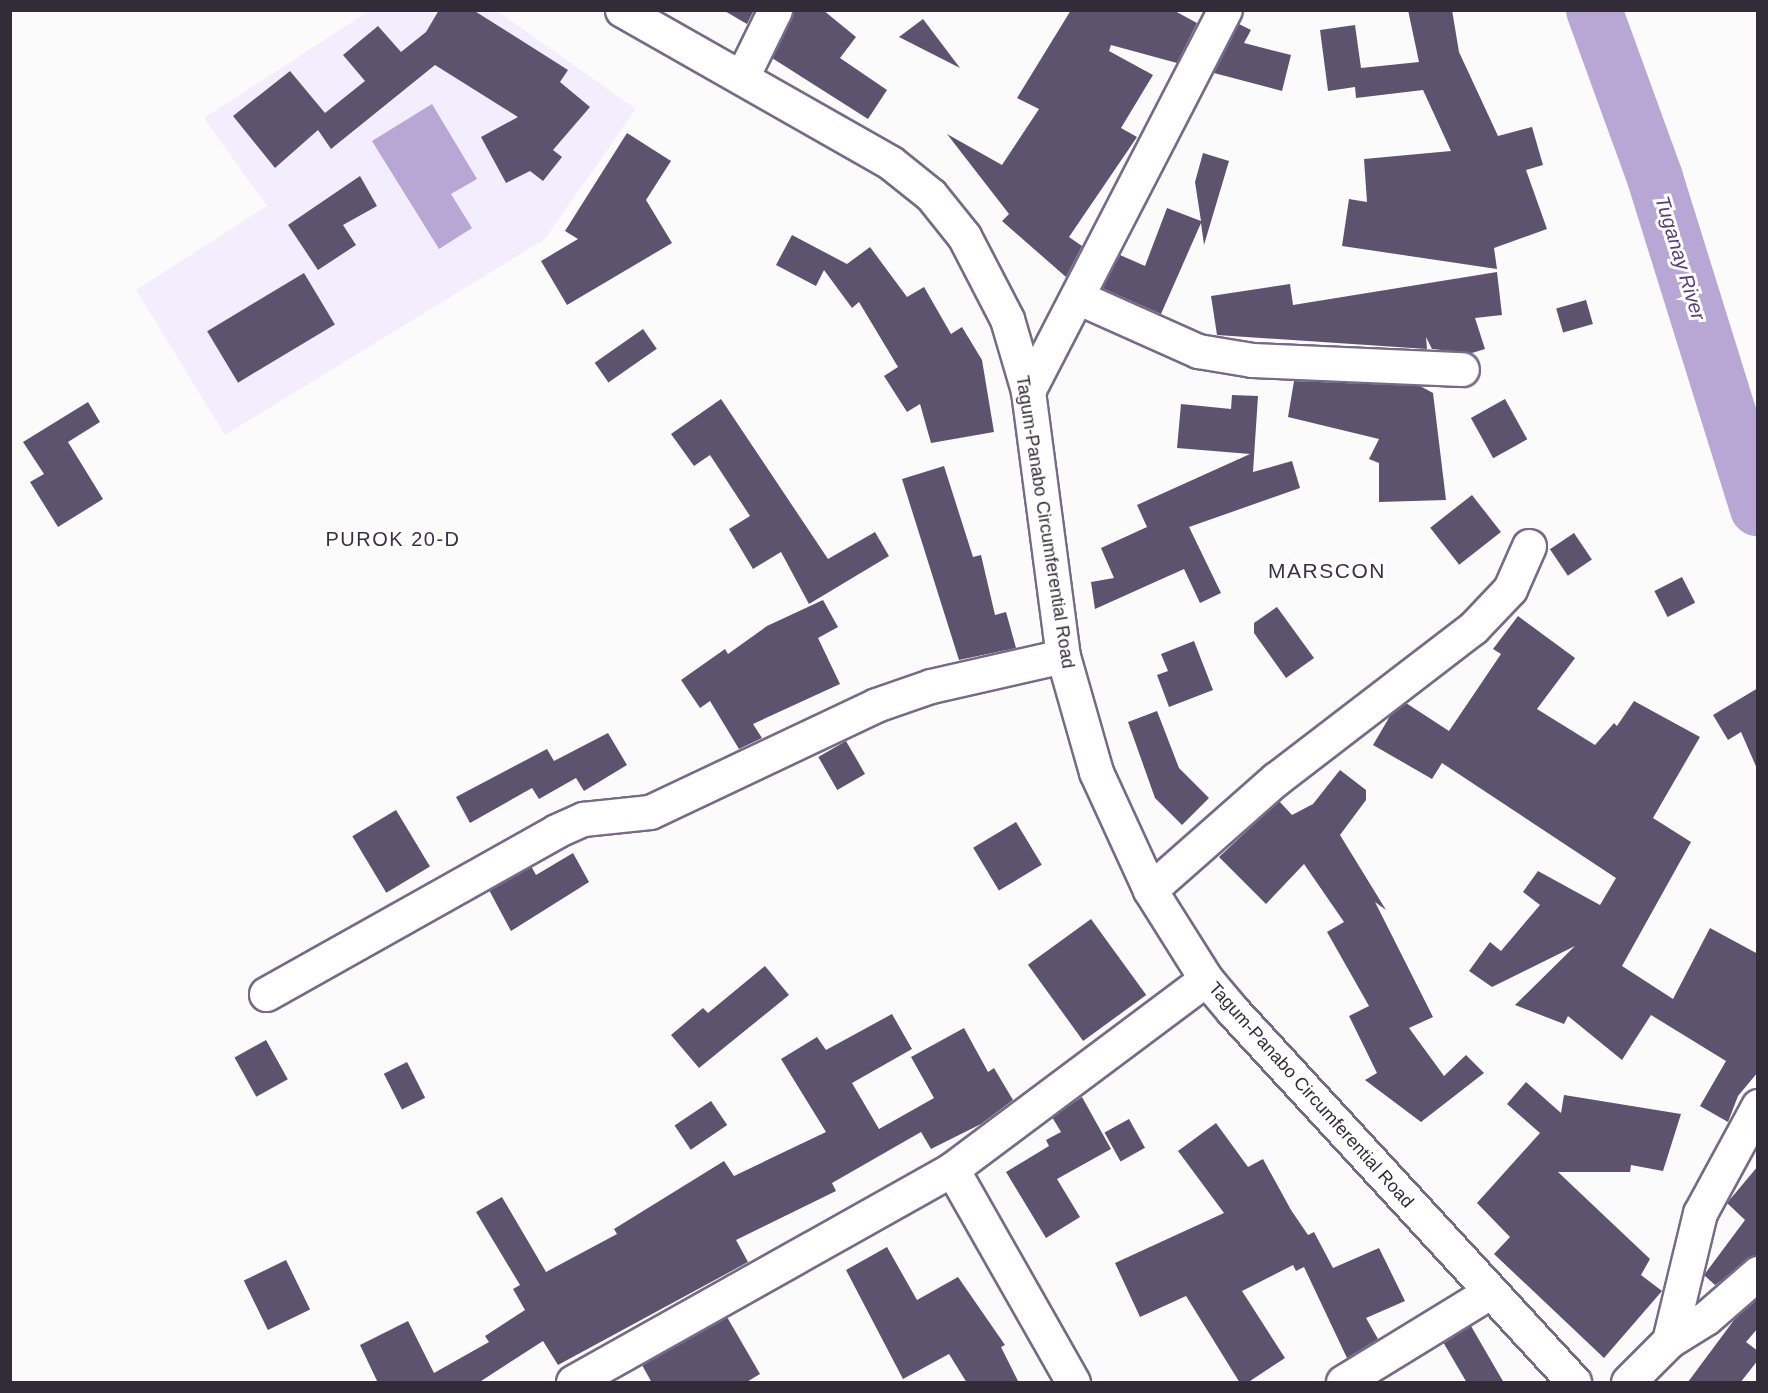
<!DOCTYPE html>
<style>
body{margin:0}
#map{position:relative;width:1768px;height:1393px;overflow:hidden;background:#fbfbfb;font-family:Arial,sans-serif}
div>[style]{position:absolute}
.built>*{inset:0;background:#f3eefd}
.water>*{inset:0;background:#b8a6d5}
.river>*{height:56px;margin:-28px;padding:0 28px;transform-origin:28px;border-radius:28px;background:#b8a6d5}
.building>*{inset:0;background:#5e536e;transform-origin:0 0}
.roads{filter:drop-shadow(2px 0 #766b87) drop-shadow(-2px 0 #766b87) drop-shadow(0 2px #766b87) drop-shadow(0 -2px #766b87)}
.minor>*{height:33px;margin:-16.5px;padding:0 16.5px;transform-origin:16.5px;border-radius:16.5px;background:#fff}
.major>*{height:33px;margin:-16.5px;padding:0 16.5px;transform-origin:16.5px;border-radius:16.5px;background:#fff}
span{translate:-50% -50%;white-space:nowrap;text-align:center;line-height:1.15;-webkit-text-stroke:6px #fff;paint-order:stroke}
.street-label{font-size:18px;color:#312c38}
.water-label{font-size:20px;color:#573d79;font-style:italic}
.neighbourhood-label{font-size:20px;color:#3a3048;letter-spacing:1.5px}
.quarter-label{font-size:21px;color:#3a3048;letter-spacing:1.5px}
.frame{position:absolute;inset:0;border:12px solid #312c38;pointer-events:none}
</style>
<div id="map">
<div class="built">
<i style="clip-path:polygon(369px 11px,497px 11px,636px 109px,545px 239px,225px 435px,136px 290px,267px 206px,204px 118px)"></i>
</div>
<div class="water">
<i style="clip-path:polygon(432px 104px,477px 179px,451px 194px,472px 228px,439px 249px,372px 141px)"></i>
</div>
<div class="river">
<i style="left:1594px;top:10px;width:179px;rotate:70deg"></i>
<i style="left:1655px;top:178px;width:346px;rotate:72.7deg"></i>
</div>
<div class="building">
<i style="clip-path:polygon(439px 10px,473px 10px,568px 70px,560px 82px,590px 107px,553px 150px,562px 157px,543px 181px,530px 171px,506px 183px,481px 137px,518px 117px,435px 65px,331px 149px,318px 130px,275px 168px,233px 116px,290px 71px,325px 113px,365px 81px,343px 55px,378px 26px,401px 52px,426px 32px)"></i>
<i style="clip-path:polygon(723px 10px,754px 10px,747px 24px)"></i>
<i style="clip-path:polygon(793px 10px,823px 10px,856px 37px,840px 58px,887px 90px,868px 119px,772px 58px)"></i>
<i style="clip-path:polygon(1071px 10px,1173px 10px,1197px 23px,1177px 63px,1111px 45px,1109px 51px,1153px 75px,1121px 128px,1137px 137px,1069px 237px,1082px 246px,1066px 277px,1002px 221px,1009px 214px,947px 134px,1002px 165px,1039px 109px,1017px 98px)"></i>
<i style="clip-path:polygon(1408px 10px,1452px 10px,1459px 52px,1498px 136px,1532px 127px,1543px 165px,1526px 170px,1547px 229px,1494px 248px,1497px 269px,1342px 246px,1349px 199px,1367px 202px,1364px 159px,1451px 151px,1423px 90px,1356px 98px,1355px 87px,1328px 91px,1320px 30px,1355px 25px,1361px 68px,1419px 62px)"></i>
<i style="clip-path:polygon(923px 19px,960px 68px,899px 37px)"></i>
<i style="clip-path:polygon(1239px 24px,1251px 30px,1244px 43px,1291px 55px,1282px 91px,1214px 73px)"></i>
<i style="clip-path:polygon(627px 133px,671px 161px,646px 200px,672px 243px,567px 305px,541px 261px,578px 239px,565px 231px)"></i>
<i style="clip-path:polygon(1203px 153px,1229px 161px,1204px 245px,1201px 223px,1161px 314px,1102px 288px,1120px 255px,1145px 266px,1167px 208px,1201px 221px,1195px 182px)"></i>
<i style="clip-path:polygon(360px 176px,377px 206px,343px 225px,356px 245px,318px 270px,288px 225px)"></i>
<i style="clip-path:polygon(792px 235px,847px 264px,870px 247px,907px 297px,924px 287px,951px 334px,962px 327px,982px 360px,994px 432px,931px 443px,920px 404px,907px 412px,884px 376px,898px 367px,859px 302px,852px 308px,824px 270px,816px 286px,776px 265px)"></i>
<i style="clip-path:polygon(1497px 272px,1502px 315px,1475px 318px,1485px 349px,1472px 353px,1432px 349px,1426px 337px,1427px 349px,1217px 335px,1211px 296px,1290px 284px,1293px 305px)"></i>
<i style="left:304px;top:273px;width:60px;height:113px;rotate:59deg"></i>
<i style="left:1586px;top:300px;width:25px;height:31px;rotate:74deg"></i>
<i style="left:643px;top:329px;width:24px;height:59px;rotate:55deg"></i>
<i style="clip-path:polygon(1294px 381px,1420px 386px,1433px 393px,1446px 500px,1379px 502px,1379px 463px,1369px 459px,1379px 439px,1288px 417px)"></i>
<i style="clip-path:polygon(1232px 395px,1258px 396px,1253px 472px,1292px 461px,1300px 488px,1189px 527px,1221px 593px,1200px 603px,1184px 569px,1095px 609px,1091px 582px,1114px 578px,1101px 548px,1147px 527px,1137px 505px,1250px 454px,1177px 448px,1181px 404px,1231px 409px)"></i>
<i style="clip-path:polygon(721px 399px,828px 559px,875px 532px,889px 556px,809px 604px,781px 552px,753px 569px,729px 529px,750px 516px,710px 455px,694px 466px,671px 434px)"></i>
<i style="left:1505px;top:399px;width:46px;height:39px;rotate:61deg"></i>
<i style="clip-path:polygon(88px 402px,100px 422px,68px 442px,103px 499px,58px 527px,30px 482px,44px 474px,23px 442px)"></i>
<i style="clip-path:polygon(944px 466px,973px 557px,981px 555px,995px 615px,1006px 612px,1016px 648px,959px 660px,902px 479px)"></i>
<i style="left:1472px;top:495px;width:47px;height:53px;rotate:52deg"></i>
<i style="left:1574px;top:533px;width:32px;height:29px;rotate:56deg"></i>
<i style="left:1682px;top:577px;width:29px;height:31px;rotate:63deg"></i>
<i style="clip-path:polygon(823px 600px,838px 627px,818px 638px,840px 684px,753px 724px,762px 738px,739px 749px,710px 701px,700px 708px,681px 680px,725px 649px,728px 654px,767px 626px)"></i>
<i style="clip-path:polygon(1277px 607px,1314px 658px,1286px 678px,1254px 633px,1254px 623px)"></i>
<i style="clip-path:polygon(1518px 616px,1575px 658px,1537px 709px,1595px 745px,1614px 723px,1617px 726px,1634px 701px,1700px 737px,1653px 818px,1691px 842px,1622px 966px,1673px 999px,1710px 928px,1758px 954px,1758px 1072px,1738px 1096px,1728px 1122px,1700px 1106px,1726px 1061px,1651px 1015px,1622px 1060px,1568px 1016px,1564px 1024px,1515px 1005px,1575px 946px,1492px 987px,1469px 971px,1490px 942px,1501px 951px,1540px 905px,1523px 892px,1538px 871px,1600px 905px,1616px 878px,1442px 763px,1432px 779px,1373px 745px,1390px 716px,1406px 703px,1449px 731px,1501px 654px,1493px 649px)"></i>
<i style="clip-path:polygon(1194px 641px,1213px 690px,1169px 707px,1157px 675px,1168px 671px,1161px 654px)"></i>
<i style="clip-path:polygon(1758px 688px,1758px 771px,1741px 732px,1728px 740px,1713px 715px)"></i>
<i style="clip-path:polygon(1157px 711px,1179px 768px,1209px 798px,1182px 825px,1155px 798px,1128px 722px)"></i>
<i style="clip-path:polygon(608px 733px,627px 765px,584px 791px,576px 778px,539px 799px,532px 788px,470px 823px,456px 797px,547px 749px,554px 761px)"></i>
<i style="left:846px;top:741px;width:38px;height:32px;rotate:60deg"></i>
<i style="clip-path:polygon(1340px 770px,1366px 790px,1366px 800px,1340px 835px,1386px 910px,1375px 902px,1433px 1017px,1409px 1028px,1444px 1076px,1466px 1055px,1484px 1073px,1421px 1122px,1365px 1080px,1377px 1073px,1349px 1016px,1369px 1006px,1327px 932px,1344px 922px,1304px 864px,1266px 904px,1219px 857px,1279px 801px,1292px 815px,1313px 804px)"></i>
<i style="left:396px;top:810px;width:66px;height:51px;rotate:59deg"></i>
<i style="left:1016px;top:822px;width:50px;height:50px;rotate:59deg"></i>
<i style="clip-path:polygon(573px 853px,589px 882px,511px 931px,489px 890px,531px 866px,536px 875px)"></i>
<i style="left:1091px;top:919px;width:94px;height:78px;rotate:54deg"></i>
<i style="clip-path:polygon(765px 966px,789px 995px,699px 1068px,671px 1035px,703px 1008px,708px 1013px)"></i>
<i style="clip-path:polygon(892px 1014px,912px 1049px,852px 1083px,879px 1129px,934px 1098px,911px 1057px,964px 1028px,988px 1072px,994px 1068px,1013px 1100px,981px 1124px,931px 1149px,921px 1132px,832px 1183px,836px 1191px,736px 1240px,748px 1262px,558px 1365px,543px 1341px,478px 1383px,378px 1383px,360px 1345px,408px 1321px,434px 1373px,489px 1342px,485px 1336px,525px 1310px,513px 1289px,520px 1285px,476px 1212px,502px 1197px,546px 1272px,617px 1234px,614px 1229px,724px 1161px,734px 1176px,826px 1132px,781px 1059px,817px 1037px,826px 1050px)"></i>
<i style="left:266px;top:1040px;width:45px;height:36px;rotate:61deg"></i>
<i style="left:407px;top:1062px;width:40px;height:26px;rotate:63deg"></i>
<i style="clip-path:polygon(1526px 1082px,1561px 1113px,1564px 1095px,1681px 1114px,1663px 1171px,1631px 1165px,1630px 1172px,1558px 1172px,1650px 1259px,1641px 1275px,1662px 1291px,1604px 1358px,1494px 1254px,1510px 1237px,1477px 1203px,1540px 1133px,1507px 1104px)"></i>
<i style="clip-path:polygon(1082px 1097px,1111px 1149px,1057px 1179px,1080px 1217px,1046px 1238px,1006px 1172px,1049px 1146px,1046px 1140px,1061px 1132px,1052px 1117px)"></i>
<i style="left:711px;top:1101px;width:29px;height:44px;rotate:56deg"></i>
<i style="left:1129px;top:1119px;width:33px;height:28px;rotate:61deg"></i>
<i style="clip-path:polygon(1216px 1123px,1248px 1167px,1263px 1159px,1291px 1210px,1308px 1235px,1314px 1232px,1333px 1268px,1379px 1248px,1405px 1301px,1366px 1318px,1378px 1339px,1347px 1358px,1304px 1267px,1296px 1271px,1293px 1265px,1242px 1291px,1285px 1358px,1247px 1383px,1240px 1383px,1186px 1296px,1140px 1317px,1115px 1263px,1224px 1213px,1178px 1151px)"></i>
<i style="clip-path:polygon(1758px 1166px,1758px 1255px,1715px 1285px,1704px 1275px,1745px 1220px,1727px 1203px)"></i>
<i style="clip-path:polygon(887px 1247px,917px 1300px,958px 1277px,1005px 1345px,1001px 1347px,1019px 1383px,967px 1383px,949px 1354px,903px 1379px,846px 1270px)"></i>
<i style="left:286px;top:1260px;width:55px;height:47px;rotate:64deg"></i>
<i style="clip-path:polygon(1758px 1298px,1758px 1328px,1746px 1342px,1758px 1351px,1758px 1360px,1740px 1383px,1688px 1382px,1737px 1316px)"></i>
<i style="clip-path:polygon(727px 1317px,760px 1374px,745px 1383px,652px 1383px,642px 1365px)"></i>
<i style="clip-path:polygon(1471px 1326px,1504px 1383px,1467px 1383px,1443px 1342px)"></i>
</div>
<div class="roads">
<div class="minor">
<i style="left:742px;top:77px;width:75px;rotate:-63.8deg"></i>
<i style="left:1077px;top:297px;width:133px;rotate:24.1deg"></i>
<i style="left:1198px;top:351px;width:55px;rotate:9.5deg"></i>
<i style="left:1252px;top:360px;width:210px;rotate:2.5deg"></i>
<i style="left:1028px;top:391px;width:429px;rotate:-62.7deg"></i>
<i style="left:1150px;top:890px;width:168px;rotate:-41.4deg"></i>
<i style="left:1276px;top:779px;width:248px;rotate:-37.5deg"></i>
<i style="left:1473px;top:628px;width:54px;rotate:-46.5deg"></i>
<i style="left:1510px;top:589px;width:47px;rotate:-66.2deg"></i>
<i style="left:266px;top:994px;width:333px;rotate:-29.3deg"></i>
<i style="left:556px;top:831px;width:30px;rotate:-24deg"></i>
<i style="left:583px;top:819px;width:67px;rotate:-6deg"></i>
<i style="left:650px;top:812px;width:250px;rotate:-25.3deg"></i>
<i style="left:876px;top:705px;width:58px;rotate:-19.1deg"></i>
<i style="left:931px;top:686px;width:135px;rotate:-12.8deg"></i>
<i style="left:952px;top:1169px;width:245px;rotate:60.4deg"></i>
<i style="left:1669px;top:1341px;width:132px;rotate:-76.4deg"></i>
<i style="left:1700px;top:1213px;width:122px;rotate:-61.5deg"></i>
<i style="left:573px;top:1382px;width:435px;rotate:-29.3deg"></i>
<i style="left:952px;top:1169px;width:317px;rotate:-36.8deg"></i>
<i style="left:1343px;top:1382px;width:172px;rotate:-31.5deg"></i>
<i style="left:1628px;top:1382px;width:58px;rotate:-45deg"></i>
<i style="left:1669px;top:1341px;width:44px;rotate:-31.9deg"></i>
<i style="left:1706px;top:1318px;width:69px;rotate:-40.9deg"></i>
</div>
<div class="major">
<i style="left:622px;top:10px;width:309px;rotate:29.6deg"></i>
<i style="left:891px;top:163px;width:51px;rotate:38.7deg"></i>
<i style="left:931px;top:195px;width:53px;rotate:51.2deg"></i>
<i style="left:964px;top:236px;width:93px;rotate:62.6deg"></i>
<i style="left:1007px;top:319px;width:75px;rotate:73.7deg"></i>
<i style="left:1028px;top:391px;width:267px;rotate:82.5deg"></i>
<i style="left:1063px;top:656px;width:121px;rotate:74.1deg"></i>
<i style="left:1096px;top:772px;width:130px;rotate:65.4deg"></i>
<i style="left:1150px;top:890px;width:105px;rotate:57.8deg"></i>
<i style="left:1206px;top:979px;width:42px;rotate:49.8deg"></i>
<i style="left:1233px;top:1011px;width:504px;rotate:47.41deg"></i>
</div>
</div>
<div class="street-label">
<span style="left:1045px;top:522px;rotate:81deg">Tagum-Panabo Circumferential Road</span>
<span style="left:1311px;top:1095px;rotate:48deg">Tagum-Panabo Circumferential Road</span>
</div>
<div class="water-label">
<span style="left:1680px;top:258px;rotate:73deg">Tuganay River</span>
</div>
<div class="neighbourhood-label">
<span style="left:393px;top:539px">PUROK 20-D</span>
</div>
<div class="quarter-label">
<span style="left:1327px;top:571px">MARSCON</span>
</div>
<div class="frame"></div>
</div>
